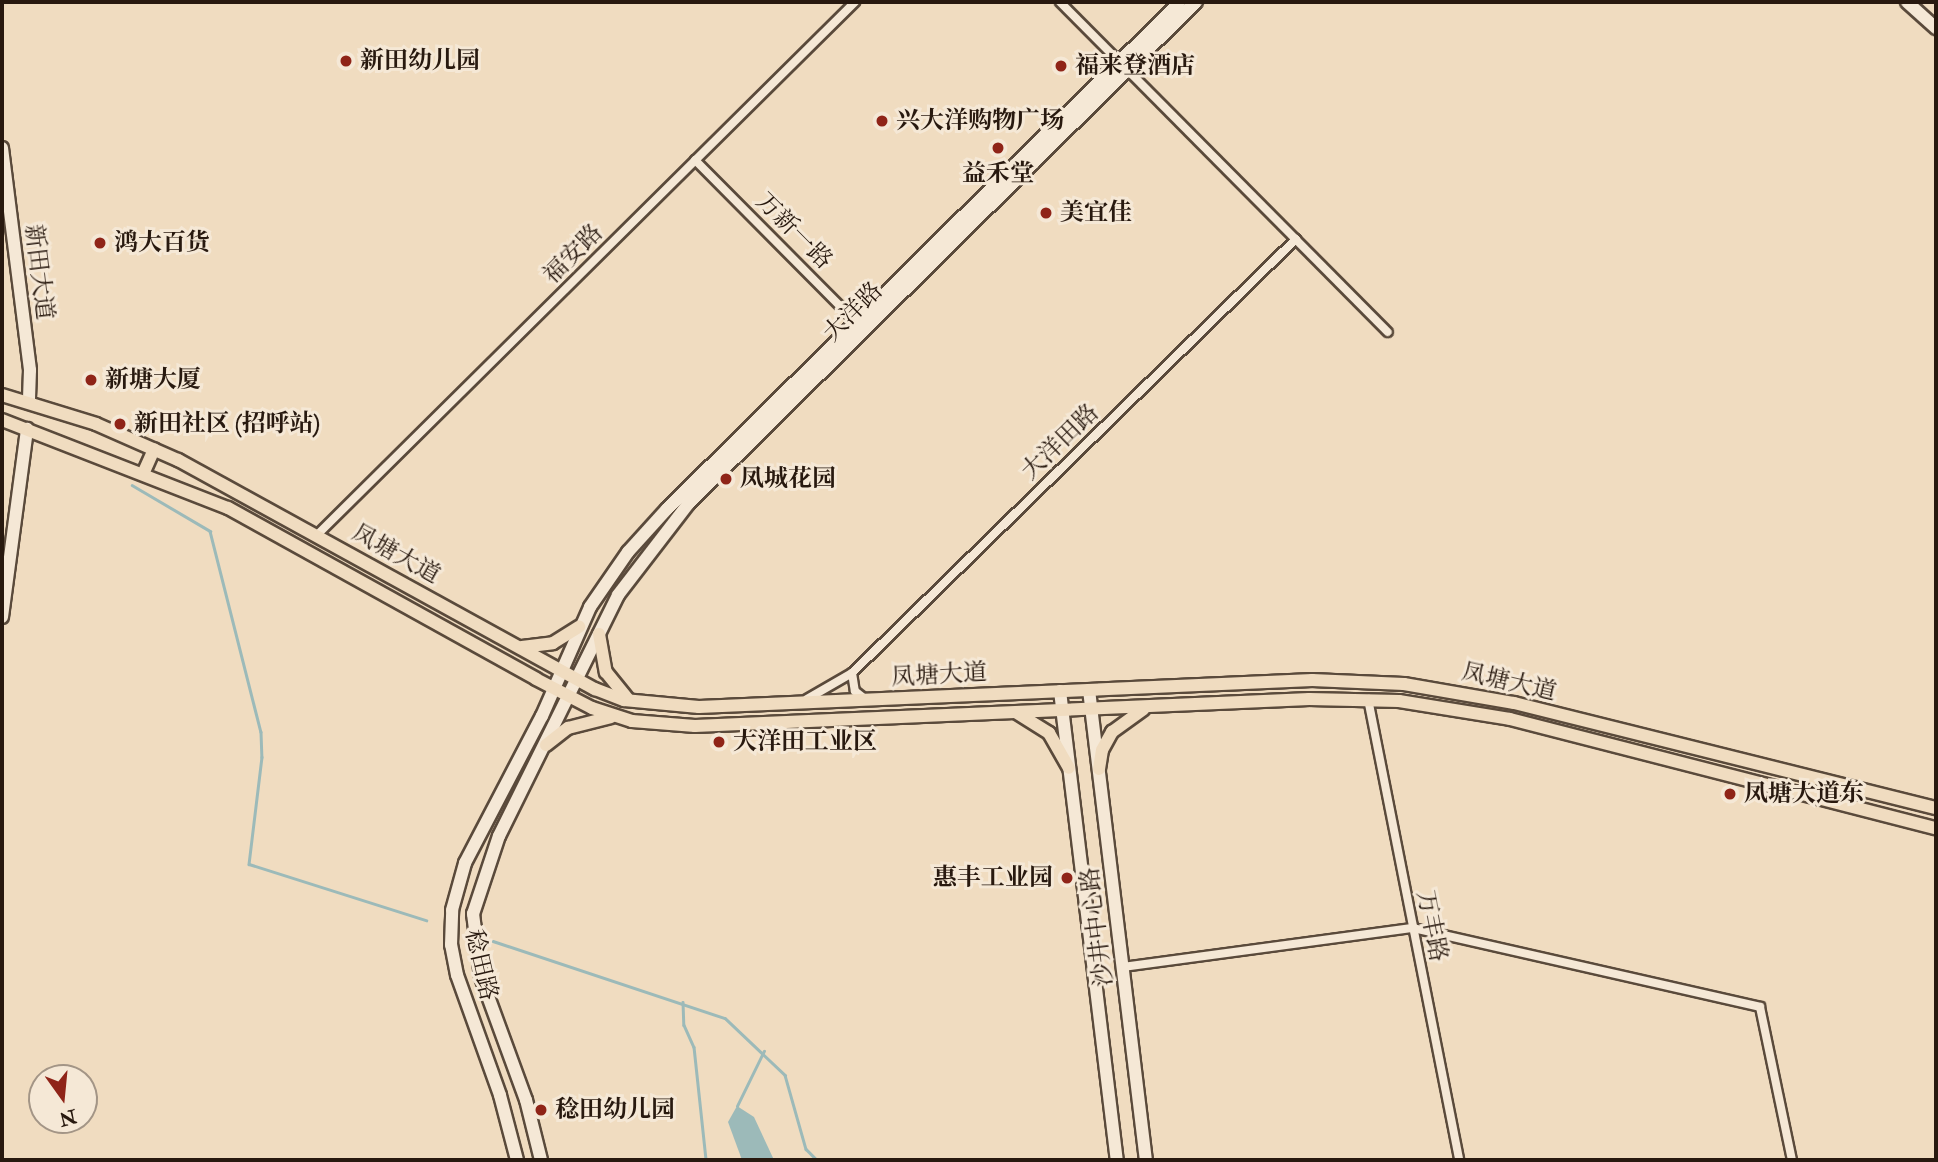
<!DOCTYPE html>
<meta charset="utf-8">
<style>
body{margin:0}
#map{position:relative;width:1938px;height:1162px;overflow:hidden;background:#f0dcc0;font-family:"IM FELL Double Pica","Noto Serif SC",serif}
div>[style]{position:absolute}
.water>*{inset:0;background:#9cbab9}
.stream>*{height:2.5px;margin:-1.25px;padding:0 1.25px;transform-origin:1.25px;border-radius:1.25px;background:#9cbab9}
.roads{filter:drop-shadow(2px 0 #5a4a3b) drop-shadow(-2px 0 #5a4a3b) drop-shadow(0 2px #5a4a3b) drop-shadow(0 -2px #5a4a3b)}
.street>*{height:8px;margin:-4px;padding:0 4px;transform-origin:4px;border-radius:4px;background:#f5e8d6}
.secondary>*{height:12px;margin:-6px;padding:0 6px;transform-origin:6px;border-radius:6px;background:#f5e8d6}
.primary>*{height:12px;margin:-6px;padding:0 6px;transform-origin:6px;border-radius:6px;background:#f0dcc0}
.dots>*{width:19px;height:19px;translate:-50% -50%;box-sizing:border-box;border:4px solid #f5e8d6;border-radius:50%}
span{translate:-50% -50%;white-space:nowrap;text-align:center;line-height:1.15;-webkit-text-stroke:6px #f5e8d6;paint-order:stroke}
.poi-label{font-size:24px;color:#28190f;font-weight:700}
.left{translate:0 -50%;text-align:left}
.right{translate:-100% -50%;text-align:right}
.street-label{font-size:24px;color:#28190f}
.frame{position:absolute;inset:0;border:4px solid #28190f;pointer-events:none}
.north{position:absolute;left:28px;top:1064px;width:70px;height:70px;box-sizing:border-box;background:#f5e8d6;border:2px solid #a39586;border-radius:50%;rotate:165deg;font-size:19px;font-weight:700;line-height:28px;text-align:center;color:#28190f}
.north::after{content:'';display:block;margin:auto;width:24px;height:32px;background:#8f2418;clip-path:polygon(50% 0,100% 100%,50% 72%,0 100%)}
</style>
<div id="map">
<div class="water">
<i style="clip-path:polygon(737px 1106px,754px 1117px,774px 1160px,742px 1160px,728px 1122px)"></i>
</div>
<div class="stream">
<i style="left:132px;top:485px;width:91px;rotate:30.5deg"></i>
<i style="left:210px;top:531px;width:207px;rotate:75.8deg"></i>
<i style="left:261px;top:732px;width:25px;rotate:88deg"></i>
<i style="left:262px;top:757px;width:108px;rotate:96.9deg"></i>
<i style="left:249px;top:864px;width:186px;rotate:17.6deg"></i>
<i style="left:493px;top:941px;width:244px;rotate:18.4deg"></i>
<i style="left:725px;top:1018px;width:83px;rotate:43.5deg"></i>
<i style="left:785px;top:1075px;width:77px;rotate:74.2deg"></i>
<i style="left:806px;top:1149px;width:16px;rotate:45deg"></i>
<i style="left:683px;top:1002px;width:23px;rotate:88deg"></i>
<i style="left:684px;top:1025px;width:24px;rotate:66deg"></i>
<i style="left:694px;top:1047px;width:114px;rotate:83.9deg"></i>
<i style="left:737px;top:1106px;width:61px;rotate:-63.9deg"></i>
</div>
<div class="roads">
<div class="street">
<i style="left:1060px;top:2px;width:465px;rotate:45.2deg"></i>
<i style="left:695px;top:160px;width:231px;rotate:45.2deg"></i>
<i style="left:318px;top:534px;width:756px;rotate:-44.73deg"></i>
<i style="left:852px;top:673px;width:18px;rotate:81deg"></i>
<i style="left:855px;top:691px;width:13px;rotate:39deg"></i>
<i style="left:807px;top:699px;width:52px;rotate:-30deg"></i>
<i style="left:852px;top:673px;width:621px;rotate:-44.35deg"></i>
<i style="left:1368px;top:699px;width:470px;rotate:78.8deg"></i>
<i style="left:1123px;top:967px;width:293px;rotate:-7.7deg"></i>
<i style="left:1413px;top:928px;width:356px;rotate:12.8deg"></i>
<i style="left:1760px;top:1007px;width:156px;rotate:78.2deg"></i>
</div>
<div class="secondary">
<i style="left:1907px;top:2px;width:39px;rotate:42deg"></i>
<i style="left:2px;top:148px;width:224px;rotate:82.8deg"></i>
<i style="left:30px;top:370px;width:31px;rotate:92deg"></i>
<i style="left:2px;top:617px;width:190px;rotate:-82.4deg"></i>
<i style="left:1089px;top:690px;width:473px;rotate:83.1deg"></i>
<i style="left:1060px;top:691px;width:472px;rotate:83.1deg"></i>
<i style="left:517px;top:1160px;width:67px;rotate:-104.7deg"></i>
<i style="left:500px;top:1095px;width:127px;rotate:-109.7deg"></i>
<i style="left:457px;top:975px;width:31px;rotate:-101deg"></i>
<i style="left:451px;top:945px;width:35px;rotate:-88deg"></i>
<i style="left:452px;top:910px;width:49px;rotate:-74.5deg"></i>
<i style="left:465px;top:863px;width:166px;rotate:-62.4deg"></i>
<i style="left:542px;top:716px;width:119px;rotate:-66.2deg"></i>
<i style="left:590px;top:607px;width:67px;rotate:-55.4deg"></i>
<i style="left:628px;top:552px;width:58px;rotate:-47.8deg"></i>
<i style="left:667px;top:509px;width:721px;rotate:-44.66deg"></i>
<i style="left:541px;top:1160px;width:62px;rotate:-104deg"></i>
<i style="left:526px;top:1100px;width:131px;rotate:-110.1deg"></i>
<i style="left:481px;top:977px;width:64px;rotate:-97.2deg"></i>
<i style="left:473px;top:914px;width:82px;rotate:-71.6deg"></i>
<i style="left:499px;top:836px;width:269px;rotate:-63.7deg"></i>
<i style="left:618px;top:595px;width:115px;rotate:-52.4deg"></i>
<i style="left:688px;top:504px;width:714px;rotate:-44.66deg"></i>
</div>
<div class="primary">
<i style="left:2px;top:395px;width:98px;rotate:17.1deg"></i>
<i style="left:96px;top:424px;width:90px;rotate:23.7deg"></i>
<i style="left:178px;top:460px;width:476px;rotate:28.8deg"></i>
<i style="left:595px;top:689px;width:31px;rotate:21deg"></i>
<i style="left:624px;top:700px;width:75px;rotate:5.3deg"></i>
<i style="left:699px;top:707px;width:614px;rotate:-2.52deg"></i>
<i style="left:1312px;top:680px;width:92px;rotate:2.5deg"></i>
<i style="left:1404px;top:684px;width:112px;rotate:9.8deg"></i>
<i style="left:1514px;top:703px;width:435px;rotate:14deg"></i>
<i style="left:2px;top:420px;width:243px;rotate:21.3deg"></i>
<i style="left:228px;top:508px;width:352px;rotate:29deg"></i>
<i style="left:536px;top:679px;width:63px;rotate:27.4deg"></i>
<i style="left:592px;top:708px;width:42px;rotate:18deg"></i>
<i style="left:632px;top:721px;width:63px;rotate:4.5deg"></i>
<i style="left:695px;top:726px;width:615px;rotate:-2.52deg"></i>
<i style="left:1309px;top:699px;width:90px;rotate:1.3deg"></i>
<i style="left:1399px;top:701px;width:112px;rotate:9.2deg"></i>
<i style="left:1510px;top:719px;width:440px;rotate:14.4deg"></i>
<i style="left:143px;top:474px;width:27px;rotate:-66deg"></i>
<i style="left:599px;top:634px;width:39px;rotate:80deg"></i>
<i style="left:606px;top:672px;width:36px;rotate:51deg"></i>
<i style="left:522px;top:647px;width:31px;rotate:-7deg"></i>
<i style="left:553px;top:643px;width:31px;rotate:-32deg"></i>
<i style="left:1017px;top:713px;width:38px;rotate:32deg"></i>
<i style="left:1049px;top:733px;width:40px;rotate:60.3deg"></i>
<i style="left:546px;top:745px;width:28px;rotate:-38deg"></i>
<i style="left:568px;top:728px;width:44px;rotate:-14.3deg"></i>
<i style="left:1099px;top:769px;width:19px;rotate:-81deg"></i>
<i style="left:1102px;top:750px;width:21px;rotate:-61deg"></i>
<i style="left:1112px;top:732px;width:39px;rotate:-36deg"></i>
</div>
</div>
<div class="dots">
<i style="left:346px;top:61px;background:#8f2418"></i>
<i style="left:1061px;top:66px;background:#8f2418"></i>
<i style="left:882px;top:121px;background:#8f2418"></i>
<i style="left:998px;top:148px;background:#8f2418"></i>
<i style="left:1046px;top:213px;background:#8f2418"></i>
<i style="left:100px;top:243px;background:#8f2418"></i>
<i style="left:91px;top:380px;background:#8f2418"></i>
<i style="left:120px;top:424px;background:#8f2418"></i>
<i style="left:726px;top:479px;background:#8f2418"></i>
<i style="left:719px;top:742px;background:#8f2418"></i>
<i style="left:1730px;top:794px;background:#8f2418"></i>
<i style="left:1067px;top:878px;background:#8f2418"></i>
<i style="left:541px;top:1110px;background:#8f2418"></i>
</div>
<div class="poi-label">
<span class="left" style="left:360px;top:61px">新田幼儿园</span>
<span class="left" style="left:1075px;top:66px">福来登酒店</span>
<span class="left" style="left:896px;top:121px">兴大洋购物广场</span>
<span style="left:998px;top:174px">益禾堂</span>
<span class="left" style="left:1060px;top:213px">美宜佳</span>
<span class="left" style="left:114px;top:243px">鸿大百货</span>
<span class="left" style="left:105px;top:380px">新塘大厦</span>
<span class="left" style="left:134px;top:424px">新田社区 (招呼站)</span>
<span class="left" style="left:740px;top:479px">凤城花园</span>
<span class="left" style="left:733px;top:742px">大洋田工业区</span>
<span class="left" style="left:1744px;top:794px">凤塘大道东</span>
<span class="right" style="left:1053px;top:878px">惠丰工业园</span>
<span class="left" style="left:555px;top:1110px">稔田幼儿园</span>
</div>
<div class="street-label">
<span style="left:794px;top:231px;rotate:45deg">万新一路</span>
<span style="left:573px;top:254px;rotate:-45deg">福安路</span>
<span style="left:39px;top:272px;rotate:83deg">新田大道</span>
<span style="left:853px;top:312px;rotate:-45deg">大洋路</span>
<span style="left:1060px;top:442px;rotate:-44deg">大洋田路</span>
<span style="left:396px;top:554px;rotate:29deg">凤塘大道</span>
<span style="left:939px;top:675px;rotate:-3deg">凤塘大道</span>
<span style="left:1509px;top:682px;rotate:13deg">凤塘大道</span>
<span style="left:1432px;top:926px;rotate:79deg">万丰路</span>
<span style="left:1097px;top:927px;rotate:-97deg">沙井中心路</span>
<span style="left:481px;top:965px;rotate:77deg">稔田路</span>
</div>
<div class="frame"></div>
<div class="north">N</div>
</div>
